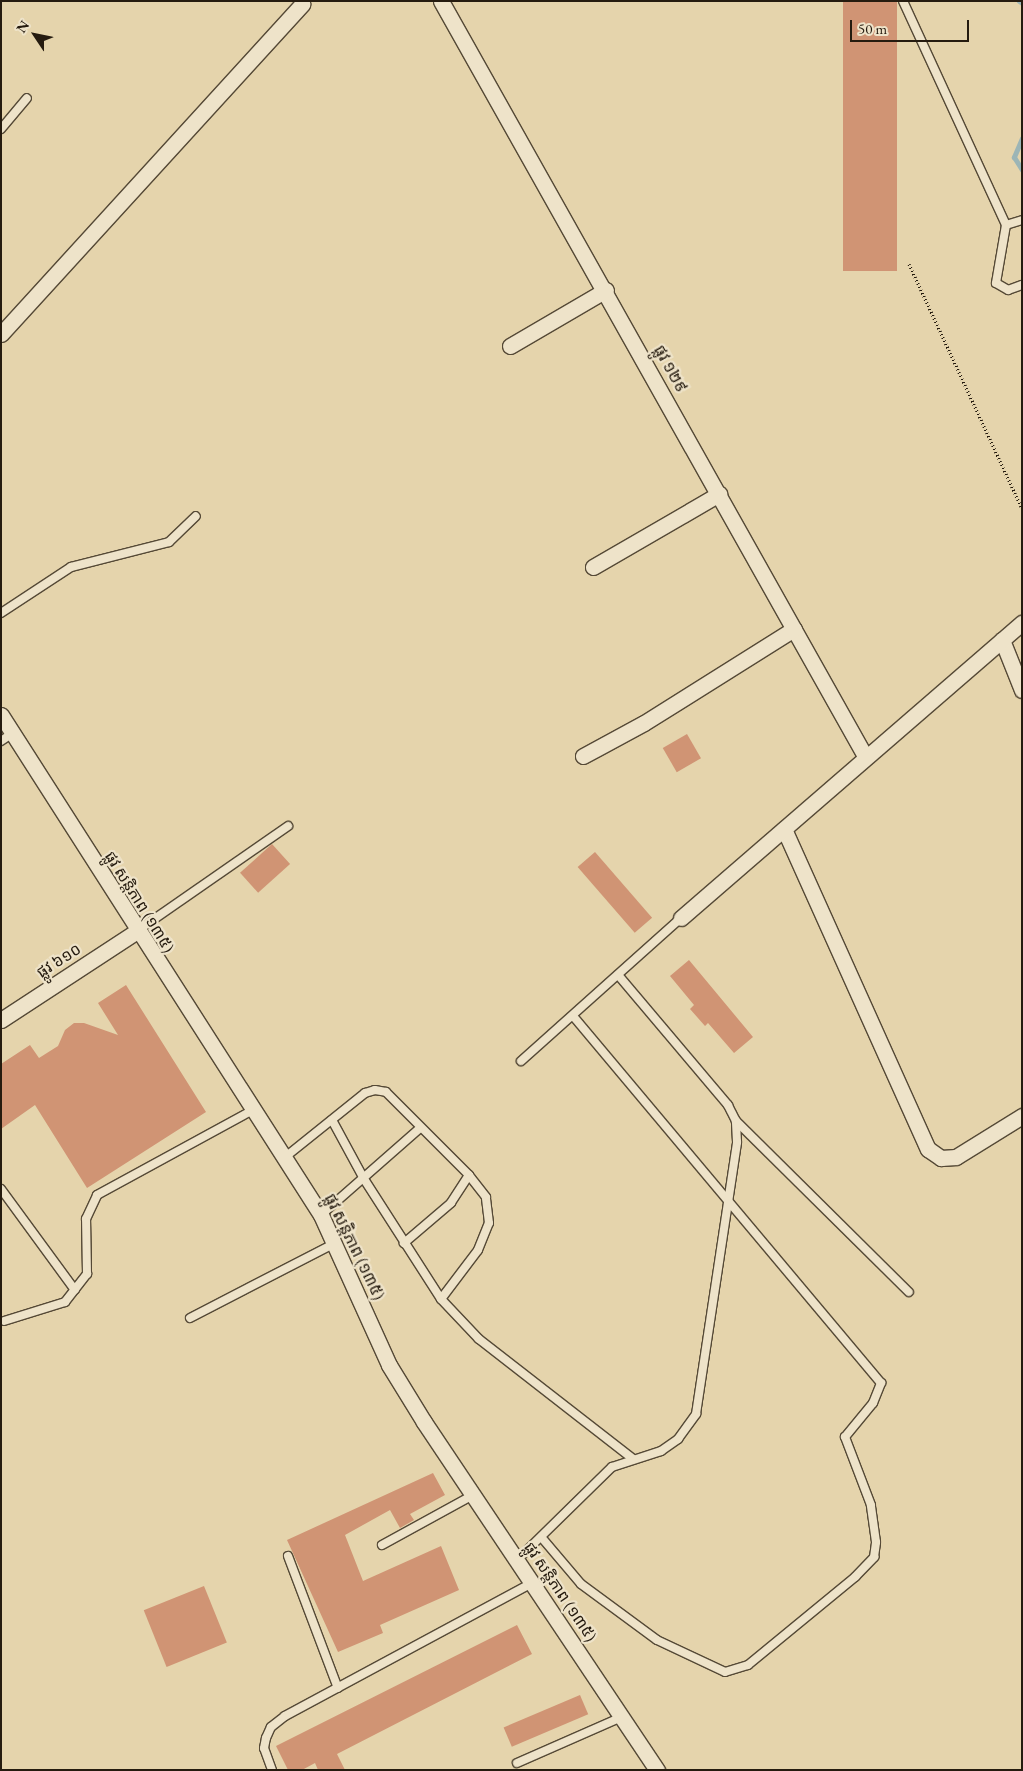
<!DOCTYPE html>
<meta charset="utf-8">
<style>
body{margin:0}
#map{position:relative;width:1023px;height:1771px;overflow:hidden;background:#e5d4ac;font-family:"EB Garamond","Noto Sans Khmer",serif}
div>[style]{position:absolute}
.stream>*{height:5px;margin:-2.5px;padding:0 2.5px;transform-origin:2.5px;border-radius:2.5px;background:#9cb5b6}
.building>*{inset:0;background:#d09474;transform-origin:0 0}
.path>*{height:3px;margin-top:-1.5px;transform-origin:0;background:repeating-linear-gradient(90deg,#251b0f 0 1px,transparent 0 3.5px)}
.roads{filter:drop-shadow(1px 0 #554936) drop-shadow(-1px 0 #554936) drop-shadow(0 1px #554936) drop-shadow(0 -1px #554936)}
.lane>*{height:8px;margin:-4px;padding:0 4px;transform-origin:4px;border-radius:4px;background:#eee3c9}
.street>*{height:15px;margin:-7.5px;padding:0 7.5px;transform-origin:7.5px;border-radius:7.5px;background:#eee3c9}
span{translate:-50% -50%;white-space:nowrap;text-align:center;line-height:1.15;-webkit-text-stroke:4.5px #eee3c9;paint-order:stroke}
.street-label{font-size:16px;color:#251b0f}
.frame{position:absolute;inset:0;border:2px solid #251b0f;pointer-events:none}
.north{position:absolute;left:10px;top:10px;width:50px;height:50px;-webkit-text-stroke:4px #eee3c9;paint-order:stroke;rotate:304deg;font-size:14px;font-weight:700;line-height:20px;text-align:center;color:#251b0f}
.north::after{content:'';display:block;margin:auto;width:18px;height:22px;background:#251b0f;clip-path:polygon(50% 0,100% 100%,50% 72%,0 100%)}
.scale{position:absolute;left:850px;top:20px;width:119px;height:22px;box-sizing:border-box;border:2px solid #251b0f;border-top:0;padding-left:6px;font-size:15px;line-height:18px;white-space:nowrap;color:#251b0f;-webkit-text-stroke:4px #eee3c9;paint-order:stroke}
</style>
<div id="map">
<div class="stream">
<i style="left:1019px;top:1px;width:4px;rotate:34deg"></i>
<i style="left:1022px;top:138px;width:21px;rotate:113deg"></i>
<i style="left:1014px;top:157px;width:15px;rotate:58deg"></i>
</div>
<div class="building">
<i style="left:843px;top:1px;width:54px;height:270px"></i>
<i style="left:687px;top:734px;width:28px;height:28px;rotate:60deg"></i>
<i style="left:272px;top:844px;width:27px;height:43px;rotate:48deg"></i>
<i style="left:595px;top:852px;width:87px;height:23px;rotate:49deg"></i>
<i style="clip-path:polygon(689px 960px,753px 1037px,734px 1053px,708px 1023px,705px 1026px,690px 1009px,694px 1005px,670px 976px)"></i>
<i style="clip-path:polygon(126px 985px,206px 1112px,87px 1188px,35px 1105px,1px 1129px,1px 1064px,30px 1045px,39px 1058px,58px 1046px,65px 1030px,74px 1023px,84px 1023px,118px 1035px,98px 1003px)"></i>
<i style="clip-path:polygon(433px 1473px,445px 1495px,410px 1514px,414px 1520px,400px 1528px,390px 1510px,345px 1535px,363px 1581px,441px 1546px,459px 1590px,380px 1625px,383px 1633px,338px 1652px,287px 1540px)"></i>
<i style="left:204px;top:1586px;width:61px;height:65px;rotate:68deg"></i>
<i style="clip-path:polygon(517px 1625px,532px 1654px,337px 1754px,345px 1770px,318px 1770px,315px 1763px,302px 1770px,288px 1770px,276px 1746px)"></i>
<i style="left:580px;top:1695px;width:21px;height:83px;rotate:67deg"></i>
</div>
<div class="path">
<i style="left:909px;top:264px;width:269px;rotate:65.2deg"></i>
</div>
<div class="roads">
<div class="lane">
<i style="left:903px;top:1px;width:247px;rotate:65.3deg"></i>
<i style="left:1006px;top:225px;width:17px;rotate:-17deg"></i>
<i style="left:1px;top:129px;width:40px;rotate:-50deg"></i>
<i style="left:1006px;top:225px;width:59px;rotate:99.8deg"></i>
<i style="left:996px;top:283px;width:14px;rotate:30deg"></i>
<i style="left:1008px;top:290px;width:15px;rotate:-20deg"></i>
<i style="left:1px;top:613px;width:84px;rotate:-33.3deg"></i>
<i style="left:71px;top:567px;width:101px;rotate:-14.3deg"></i>
<i style="left:169px;top:542px;width:37px;rotate:-44deg"></i>
<i style="left:1px;top:741px;width:14px;rotate:-34deg"></i>
<i style="left:137px;top:931px;width:184px;rotate:-34.8deg"></i>
<i style="left:521px;top:1061px;width:215px;rotate:-41.8deg"></i>
<i style="left:332px;top:1120px;width:67px;rotate:61.5deg"></i>
<i style="left:364px;top:1179px;width:143px;rotate:57.3deg"></i>
<i style="left:441px;top:1299px;width:55px;rotate:46.5deg"></i>
<i style="left:479px;top:1339px;width:195px;rotate:37.9deg"></i>
<i style="left:736px;top:1121px;width:243px;rotate:44.7deg"></i>
<i style="left:284px;top:1158px;width:104px;rotate:-38.7deg"></i>
<i style="left:365px;top:1093px;width:10px;rotate:-17deg"></i>
<i style="left:375px;top:1090px;width:11px;rotate:10deg"></i>
<i style="left:386px;top:1092px;width:117px;rotate:45deg"></i>
<i style="left:469px;top:1175px;width:33px;rotate:123deg"></i>
<i style="left:451px;top:1203px;width:62px;rotate:139.6deg"></i>
<i style="left:1px;top:1189px;width:125px;rotate:53.8deg"></i>
<i style="left:321px;top:1215px;width:130px;rotate:-41.3deg"></i>
<i style="left:441px;top:1299px;width:61px;rotate:-52.9deg"></i>
<i style="left:478px;top:1250px;width:29px;rotate:-68deg"></i>
<i style="left:489px;top:1223px;width:26px;rotate:-97deg"></i>
<i style="left:486px;top:1197px;width:28px;rotate:-128deg"></i>
<i style="left:190px;top:1318px;width:163px;rotate:-27.3deg"></i>
<i style="left:4px;top:1321px;width:64px;rotate:-17.3deg"></i>
<i style="left:65px;top:1302px;width:36px;rotate:-52deg"></i>
<i style="left:87px;top:1274px;width:55px;rotate:-91deg"></i>
<i style="left:86px;top:1219px;width:26px;rotate:-65deg"></i>
<i style="left:97px;top:1195px;width:178px;rotate:-28.6deg"></i>
<i style="left:542px;top:1538px;width:60px;rotate:49.7deg"></i>
<i style="left:581px;top:1584px;width:94px;rotate:36.4deg"></i>
<i style="left:657px;top:1640px;width:75px;rotate:25.2deg"></i>
<i style="left:725px;top:1672px;width:24px;rotate:-17deg"></i>
<i style="left:748px;top:1665px;width:139px;rotate:-39.4deg"></i>
<i style="left:855px;top:1577px;width:28px;rotate:-46deg"></i>
<i style="left:874px;top:1557px;width:15px;rotate:-82deg"></i>
<i style="left:876px;top:1542px;width:37px;rotate:-98deg"></i>
<i style="left:871px;top:1505px;width:73px;rotate:-110.9deg"></i>
<i style="left:845px;top:1437px;width:44px;rotate:-50.5deg"></i>
<i style="left:873px;top:1403px;width:22px;rotate:-68deg"></i>
<i style="left:881px;top:1383px;width:479px;rotate:-130deg"></i>
<i style="left:382px;top:1545px;width:104px;rotate:-28.8deg"></i>
<i style="left:288px;top:1556px;width:141px;rotate:69.3deg"></i>
<i style="left:517px;top:1560px;width:133px;rotate:-44.4deg"></i>
<i style="left:612px;top:1467px;width:52px;rotate:-18.1deg"></i>
<i style="left:661px;top:1451px;width:21px;rotate:-35deg"></i>
<i style="left:678px;top:1439px;width:31px;rotate:-54deg"></i>
<i style="left:696px;top:1414px;width:275px;rotate:-81.4deg"></i>
<i style="left:737px;top:1142px;width:21px;rotate:-93deg"></i>
<i style="left:736px;top:1121px;width:18px;rotate:-117deg"></i>
<i style="left:728px;top:1105px;width:170px;rotate:-130.2deg"></i>
<i style="left:517px;top:1763px;width:115px;rotate:-23.7deg"></i>
<i style="left:272px;top:1770px;width:23px;rotate:-110deg"></i>
<i style="left:264px;top:1748px;width:10px;rotate:-79deg"></i>
<i style="left:266px;top:1738px;width:12px;rotate:-66deg"></i>
<i style="left:271px;top:1727px;width:18px;rotate:-38deg"></i>
<i style="left:285px;top:1716px;width:281px;rotate:-28.3deg"></i>
</div>
<div class="street">
<i style="left:441px;top:1px;width:866px;rotate:60.68deg"></i>
<i style="left:1px;top:334px;width:447px;rotate:-47.6deg"></i>
<i style="left:510px;top:346px;width:111px;rotate:-30.3deg"></i>
<i style="left:593px;top:567px;width:146px;rotate:-30.1deg"></i>
<i style="left:1002px;top:640px;width:54px;rotate:68.2deg"></i>
<i style="left:1px;top:715px;width:594px;rotate:57.38deg"></i>
<i style="left:321px;top:1215px;width:165px;rotate:65.6deg"></i>
<i style="left:389px;top:1365px;width:67px;rotate:58.4deg"></i>
<i style="left:424px;top:1422px;width:419px;rotate:56.2deg"></i>
<i style="left:583px;top:756px;width:69px;rotate:-28.4deg"></i>
<i style="left:644px;top:723px;width:177px;rotate:-32.1deg"></i>
<i style="left:784px;top:829px;width:351px;rotate:65.8deg"></i>
<i style="left:928px;top:1149px;width:16px;rotate:35deg"></i>
<i style="left:941px;top:1158px;width:15px;rotate:-4deg"></i>
<i style="left:956px;top:1157px;width:78px;rotate:-31.8deg"></i>
<i style="left:681px;top:918px;width:451px;rotate:-40.9deg"></i>
<i style="left:1px;top:1020px;width:163px;rotate:-33.2deg"></i>
</div>
</div>
<div class="street-label">
<span style="left:670px;top:369px;rotate:61deg">ផ្លូវ ១២៩</span>
<span style="left:139px;top:902px;rotate:58deg">ផ្លូវ សន្តិភាព (១៣៥)</span>
<span style="left:59px;top:961px;rotate:-33deg">ផ្លូវ ៦១០</span>
<span style="left:354px;top:1247px;rotate:64deg">ផ្លូវ សន្តិភាព (១៣៥)</span>
<span style="left:560px;top:1592px;rotate:56deg">ផ្លូវ សន្តិភាព (១៣៥)</span>
</div>
<div class="frame"></div>
<div class="north">N</div>
<div class="scale">50 m</div>
</div>
